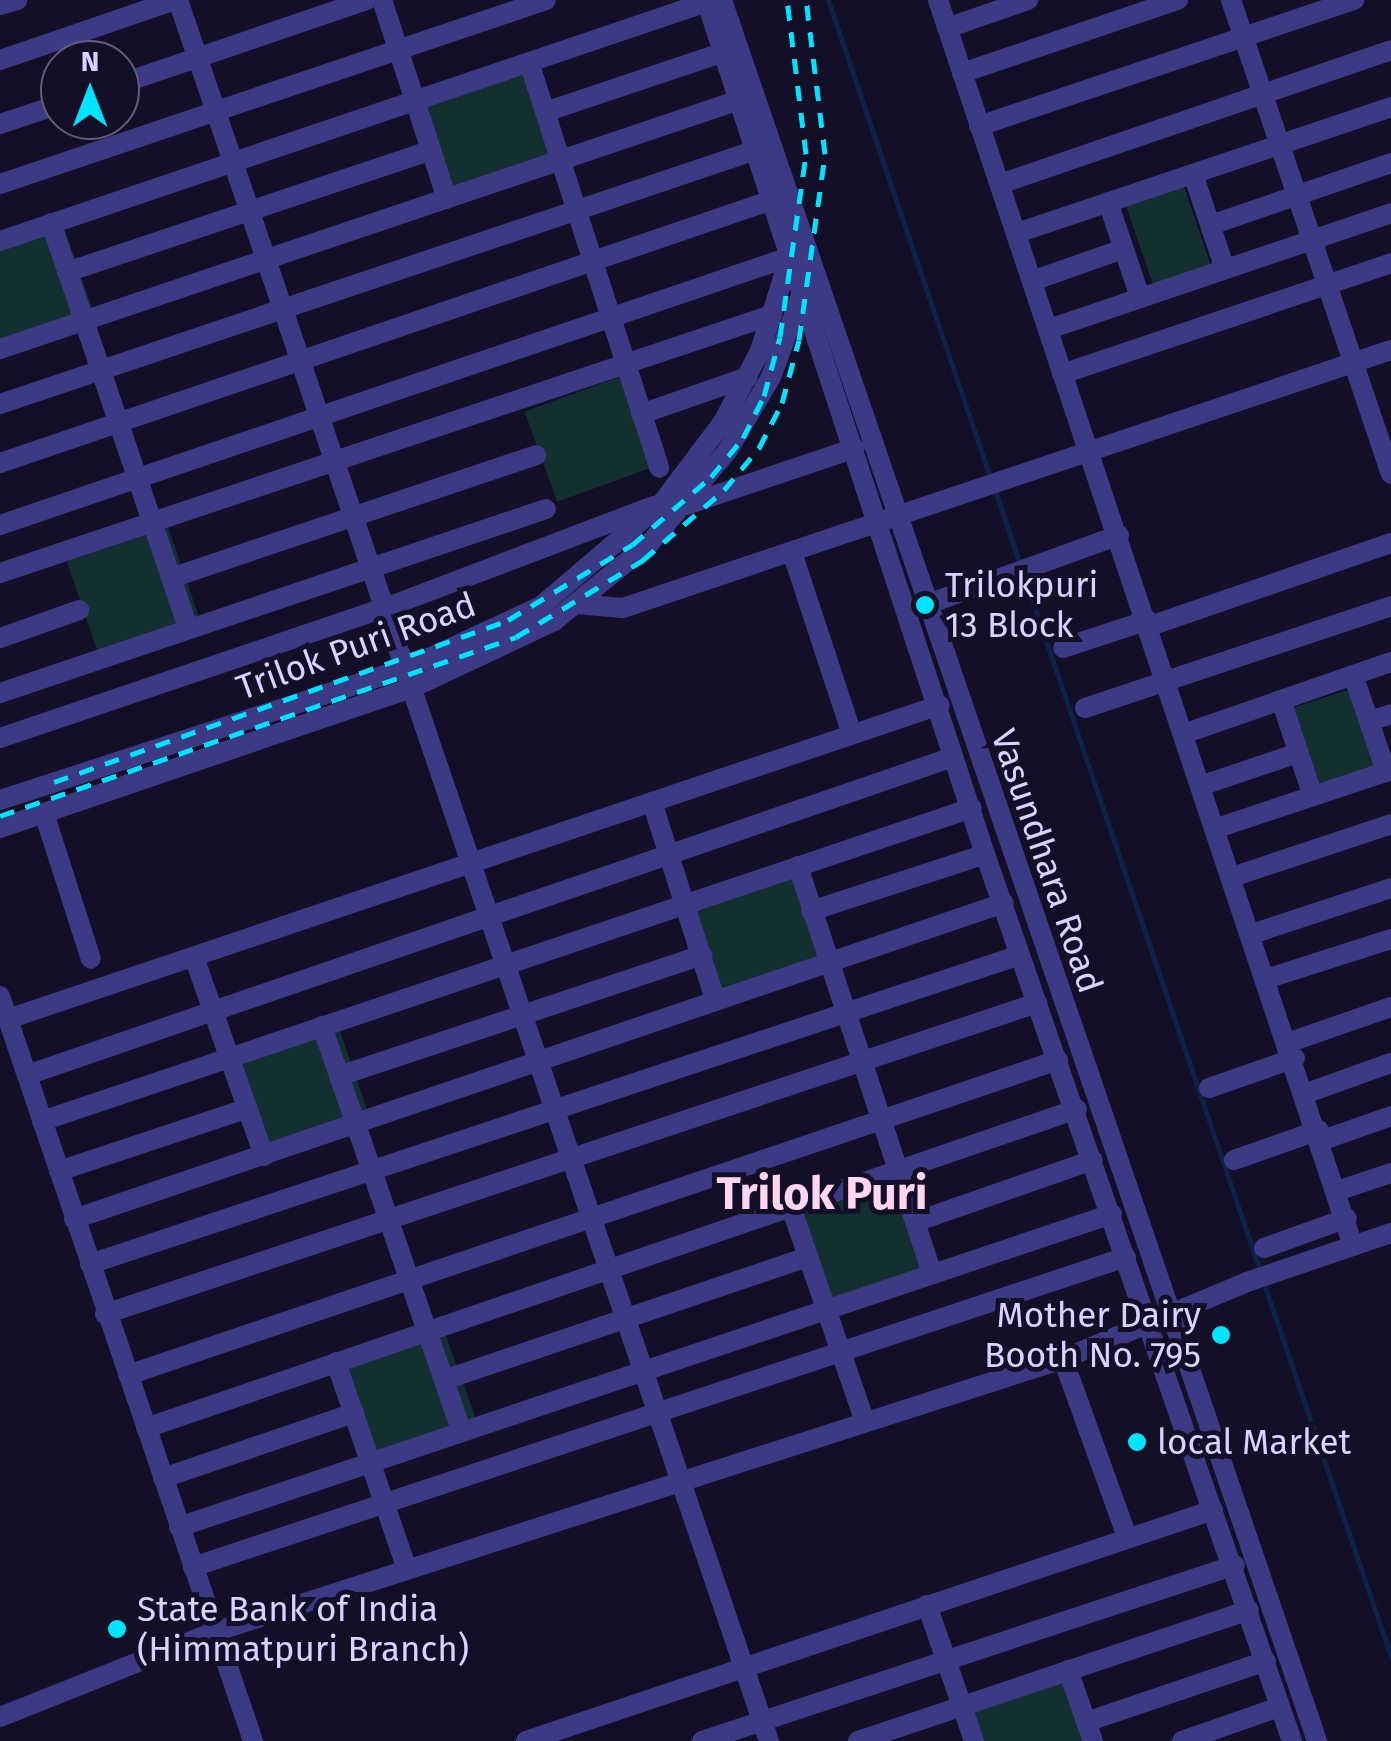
<!DOCTYPE html>
<style>
body{margin:0}
#map{position:relative;width:1391px;height:1741px;overflow:hidden;background:#130f26;font-family:"Fira Sans",sans-serif}
div>[style]{position:absolute}
.green>*{inset:0;background:#12302f;transform-origin:0 0}
.stream>*{height:5px;margin:-2.5px;padding:0 2.5px;transform-origin:2.5px;border-radius:2.5px;background:#0c2248}
.minor>*{height:20px;margin:-10px;padding:0 10px;transform-origin:10px;border-radius:10px;background:#3d3a85}
.rail>*{height:5px;margin-top:-2.5px;transform-origin:0;background:repeating-linear-gradient(90deg,#00e5ff 0 15px,transparent 0 27px)}
.dots>*{width:28px;height:28px;translate:-50% -50%;box-sizing:border-box;border:5px solid #130f26;border-radius:50%}
span{translate:-50% -50%;white-space:nowrap;text-align:center;line-height:1.15;-webkit-text-stroke:10px #130f26;paint-order:stroke}
.poi-label{font-size:35px;color:#d9d4ff}
.left{translate:0 -50%;text-align:left}
.right{translate:-100% -50%;text-align:right}
.street-label{font-size:35px;color:#d9d4ff}
.district-label{font-size:45px;color:#ffd6f0;font-weight:700}
.north{position:absolute;left:40px;top:40px;width:100px;height:100px;box-sizing:border-box;background:#130f26;border:2px solid #625e7d;border-radius:50%;rotate:0deg;font-size:28px;font-weight:700;line-height:40px;text-align:center;color:#d9d4ff}
.north::after{content:'';display:block;margin:auto;width:35px;height:45px;background:#00e5ff;clip-path:polygon(50% 0,100% 100%,50% 72%,0 100%)}
</style>
<div id="map">
<div class="green">
<i style="left:523px;top:69px;width:95px;height:107px;rotate:71deg"></i>
<i style="left:1184px;top:187px;width:87px;height:61px;rotate:71deg"></i>
<i style="clip-path:polygon(63px 224px,94px 314px,0 345px,0 245px)"></i>
<i style="left:625px;top:375px;width:96px;height:107px;rotate:70deg"></i>
<i style="left:168px;top:527px;width:95px;height:107px;rotate:71deg"></i>
<i style="left:1351px;top:689px;width:86px;height:61px;rotate:72deg"></i>
<i style="left:794px;top:874px;width:95px;height:107px;rotate:71deg"></i>
<i style="left:339px;top:1028px;width:95px;height:107px;rotate:71deg"></i>
<i style="left:896px;top:1177px;width:96px;height:107px;rotate:70deg"></i>
<i style="left:444px;top:1331px;width:96px;height:107px;rotate:70deg"></i>
<i style="clip-path:polygon(1069px 1676px,1091px 1741px,978px 1741px,968px 1710px)"></i>
</div>
<div class="stream">
<i style="left:828px;top:0;width:507px;rotate:71.24deg"></i>
<i style="left:995px;top:490px;width:79px;rotate:71.6deg"></i>
<i style="left:1024px;top:576px;width:734px;rotate:71.24deg"></i>
<i style="left:1263px;top:1281px;width:397px;rotate:71.2deg"></i>
</div>
<div class="minor">
<i style="left:178px;top:0;width:1839px;rotate:71.25deg"></i>
<i style="left:382px;top:0;width:209px;rotate:71.9deg"></i>
<i style="left:706px;top:0;width:898px;rotate:71.91deg"></i>
<i style="left:985px;top:854px;width:939px;rotate:70.91deg"></i>
<i style="left:722px;top:0;width:1840px;rotate:71.13deg"></i>
<i style="left:938px;top:0;width:1313px;rotate:71.58deg"></i>
<i style="left:1231px;top:0;width:500px;rotate:71.35deg"></i>
<i style="left:0;top:5px;width:18px;rotate:-16deg"></i>
<i style="left:947px;top:28px;width:86px;rotate:-19.1deg"></i>
<i style="left:0;top:60px;width:185px;rotate:-18.9deg"></i>
<i style="left:529px;top:62px;width:426px;rotate:72.2deg"></i>
<i style="left:962px;top:73px;width:228px;rotate:-18.7deg"></i>
<i style="left:120px;top:84px;width:261px;rotate:-18.8deg"></i>
<i style="left:545px;top:112px;width:189px;rotate:-18.5deg"></i>
<i style="left:0;top:124px;width:63px;rotate:-18.4deg"></i>
<i style="left:979px;top:126px;width:396px;rotate:-18.6deg"></i>
<i style="left:1193px;top:174px;width:100px;rotate:71.4deg"></i>
<i style="left:0;top:184px;width:576px;rotate:-18.62deg"></i>
<i style="left:1000px;top:184px;width:413px;rotate:-18.9deg"></i>
<i style="left:1108px;top:202px;width:100px;rotate:71.4deg"></i>
<i style="left:51px;top:223px;width:428px;rotate:71.3deg"></i>
<i style="left:1211px;top:225px;width:190px;rotate:-19deg"></i>
<i style="left:1017px;top:233px;width:395px;rotate:-18.6deg"></i>
<i style="left:0;top:241px;width:746px;rotate:-18.68deg"></i>
<i style="left:67px;top:272px;width:384px;rotate:-18.5deg"></i>
<i style="left:1032px;top:281px;width:96px;rotate:-19.4deg"></i>
<i style="left:1049px;top:329px;width:361px;rotate:-18.7deg"></i>
<i style="left:0;top:349px;width:780px;rotate:-18.62deg"></i>
<i style="left:1062px;top:374px;width:347px;rotate:-18.6deg"></i>
<i style="left:0;top:404px;width:798px;rotate:-18.57deg"></i>
<i style="left:641px;top:414px;width:113px;rotate:-19.1deg"></i>
<i style="left:0;top:463px;width:816px;rotate:-18.81deg"></i>
<i style="left:686px;top:505px;width:178px;rotate:-18.6deg"></i>
<i style="left:0;top:525px;width:833px;rotate:-18.76deg"></i>
<i style="left:792px;top:552px;width:192px;rotate:71.8deg"></i>
<i style="left:0;top:573px;width:814px;rotate:-18.48deg"></i>
<i style="left:171px;top:578px;width:385px;rotate:-18.6deg"></i>
<i style="left:576px;top:604px;width:47px;rotate:4.9deg"></i>
<i style="left:623px;top:608px;width:810px;rotate:-18.57deg"></i>
<i style="left:914px;top:609px;width:218px;rotate:-19.8deg"></i>
<i style="left:1150px;top:626px;width:255px;rotate:-19deg"></i>
<i style="left:0;top:638px;width:84px;rotate:-19.5deg"></i>
<i style="left:1063px;top:648px;width:89px;rotate:-18.2deg"></i>
<i style="left:1353px;top:675px;width:102px;rotate:71deg"></i>
<i style="left:0;top:693px;width:576px;rotate:-18.62deg"></i>
<i style="left:1281px;top:700px;width:101px;rotate:71.6deg"></i>
<i style="left:1085px;top:708px;width:323px;rotate:-18.4deg"></i>
<i style="left:1370px;top:721px;width:22px;rotate:-18deg"></i>
<i style="left:1186px;top:733px;width:217px;rotate:-19.1deg"></i>
<i style="left:0;top:738px;width:406px;rotate:-18.7deg"></i>
<i style="left:385px;top:608px;width:287px;rotate:-20.8deg"></i>
<i style="left:1203px;top:785px;width:100px;rotate:-18.6deg"></i>
<i style="left:0;top:800px;width:428px;rotate:-18deg"></i>
<i style="left:407px;top:668px;width:148px;rotate:-24.8deg"></i>
<i style="left:541px;top:606px;width:159px;rotate:-40.4deg"></i>
<i style="left:662px;top:503px;width:101px;rotate:-53deg"></i>
<i style="left:723px;top:422px;width:80px;rotate:-62.5deg"></i>
<i style="left:760px;top:351px;width:96px;rotate:-72.5deg"></i>
<i style="left:652px;top:802px;width:208px;rotate:72.3deg"></i>
<i style="left:44px;top:813px;width:153px;rotate:72.2deg"></i>
<i style="left:0;top:828px;width:437px;rotate:-18.8deg"></i>
<i style="left:414px;top:687px;width:155px;rotate:-25.2deg"></i>
<i style="left:554px;top:621px;width:124px;rotate:-39.1deg"></i>
<i style="left:650px;top:543px;width:121px;rotate:-50deg"></i>
<i style="left:728px;top:450px;width:85px;rotate:-59.5deg"></i>
<i style="left:771px;top:377px;width:90px;rotate:-69.7deg"></i>
<i style="left:1217px;top:828px;width:183px;rotate:-18.4deg"></i>
<i style="left:798px;top:866px;width:429px;rotate:71.8deg"></i>
<i style="left:1235px;top:876px;width:164px;rotate:-18.4deg"></i>
<i style="left:811px;top:911px;width:183px;rotate:-18.1deg"></i>
<i style="left:1252px;top:934px;width:146px;rotate:-18.3deg"></i>
<i style="left:194px;top:957px;width:211px;rotate:70.6deg"></i>
<i style="left:1269px;top:978px;width:128px;rotate:-17.7deg"></i>
<i style="left:0;top:996px;width:787px;rotate:71.24deg"></i>
<i style="left:8px;top:1019px;width:983px;rotate:-18.62deg"></i>
<i style="left:322px;top:1026px;width:429px;rotate:71deg"></i>
<i style="left:1290px;top:1042px;width:107px;rotate:-19.1deg"></i>
<i style="left:27px;top:1075px;width:979px;rotate:-18.95deg"></i>
<i style="left:339px;top:1076px;width:383px;rotate:-18.4deg"></i>
<i style="left:1209px;top:1088px;width:91px;rotate:-19.2deg"></i>
<i style="left:1307px;top:1093px;width:89px;rotate:-19.7deg"></i>
<i style="left:42px;top:1121px;width:981px;rotate:-18.6deg"></i>
<i style="left:1323px;top:1140px;width:72px;rotate:-19.4deg"></i>
<i style="left:1234px;top:1160px;width:90px;rotate:-19.4deg"></i>
<i style="left:59px;top:1171px;width:199px;rotate:-18.4deg"></i>
<i style="left:1340px;top:1190px;width:54px;rotate:-18.4deg"></i>
<i style="left:791px;top:1207px;width:227px;rotate:71deg"></i>
<i style="left:74px;top:1219px;width:982px;rotate:-18.77deg"></i>
<i style="left:915px;top:1222px;width:188px;rotate:-19.2deg"></i>
<i style="left:1264px;top:1248px;width:88px;rotate:-19.9deg"></i>
<i style="left:90px;top:1264px;width:980px;rotate:-18.38deg"></i>
<i style="left:105px;top:1314px;width:983px;rotate:-18.45deg"></i>
<i style="left:1063px;top:1359px;width:189px;rotate:70.2deg"></i>
<i style="left:336px;top:1362px;width:219px;rotate:71.1deg"></i>
<i style="left:128px;top:1375px;width:982px;rotate:-18.71deg"></i>
<i style="left:444px;top:1380px;width:384px;rotate:-18.7deg"></i>
<i style="left:146px;top:1428px;width:984px;rotate:-18.91deg"></i>
<i style="left:163px;top:1478px;width:202px;rotate:-18.8deg"></i>
<i style="left:179px;top:1527px;width:984px;rotate:-18.55deg"></i>
<i style="left:193px;top:1567px;width:983px;rotate:-18.38deg"></i>
<i style="left:927px;top:1605px;width:144px;rotate:70.9deg"></i>
<i style="left:1068px;top:1670px;width:75px;rotate:70.6deg"></i>
<i style="left:0;top:1717px;width:230px;rotate:-21.7deg"></i>
<i style="left:214px;top:1632px;width:892px;rotate:-17.83deg"></i>
<i style="left:1063px;top:1359px;width:199px;rotate:-22.7deg"></i>
<i style="left:1247px;top:1282px;width:152px;rotate:-18.8deg"></i>
<i style="left:1086px;top:1722px;width:190px;rotate:-18.7deg"></i>
<i style="left:526px;top:1741px;width:725px;rotate:-18.58deg"></i>
<i style="left:702px;top:1741px;width:561px;rotate:-18.27deg"></i>
<i style="left:858px;top:1741px;width:412px;rotate:-18.5deg"></i>
<i style="left:1182px;top:1741px;width:103px;rotate:-19.3deg"></i>
</div>
<div class="rail">
<i style="left:54px;top:782px;width:482px;rotate:-19.6deg"></i>
<i style="left:508px;top:620px;width:145px;rotate:-31.2deg"></i>
<i style="left:632px;top:545px;width:104px;rotate:-40.7deg"></i>
<i style="left:711px;top:477px;width:50px;rotate:-50.6deg"></i>
<i style="left:743px;top:438px;width:47px;rotate:-63.4deg"></i>
<i style="left:764px;top:396px;width:61px;rotate:-74.8deg"></i>
<i style="left:780px;top:337px;width:185px;rotate:-81.9deg"></i>
<i style="left:806px;top:154px;width:155px;rotate:-97deg"></i>
<i style="left:0;top:816px;width:546px;rotate:-19.13deg"></i>
<i style="left:516px;top:637px;width:149px;rotate:-31.2deg"></i>
<i style="left:643px;top:560px;width:107px;rotate:-40.8deg"></i>
<i style="left:724px;top:490px;width:55px;rotate:-50.2deg"></i>
<i style="left:759px;top:448px;width:51px;rotate:-62.9deg"></i>
<i style="left:782px;top:403px;width:65px;rotate:-74.9deg"></i>
<i style="left:799px;top:340px;width:188px;rotate:-82deg"></i>
<i style="left:825px;top:154px;width:155px;rotate:-97deg"></i>
</div>
<div class="dots">
<i style="left:925px;top:605px;background:#00e5ff"></i>
<i style="left:1221px;top:1335px;background:#00e5ff"></i>
<i style="left:1137px;top:1442px;background:#00e5ff"></i>
<i style="left:117px;top:1629px;background:#00e5ff"></i>
</div>
<div class="poi-label">
<span class="left" style="left:945px;top:605px">Trilokpuri<br>13 Block</span>
<span class="right" style="left:1201px;top:1335px">Mother Dairy<br>Booth No. 795</span>
<span class="left" style="left:1157px;top:1442px">local Market</span>
<span class="left" style="left:137px;top:1629px">State Bank of India<br>(Himmatpuri Branch)</span>
</div>
<div class="street-label">
<span style="left:356px;top:646px;rotate:-20deg">Trilok Puri Road</span>
<span style="left:1047px;top:861px;rotate:71deg">Vasundhara Road</span>
</div>
<div class="district-label">
<span style="left:822px;top:1195px">Trilok Puri</span>
</div>
<div class="north">N</div>
</div>
